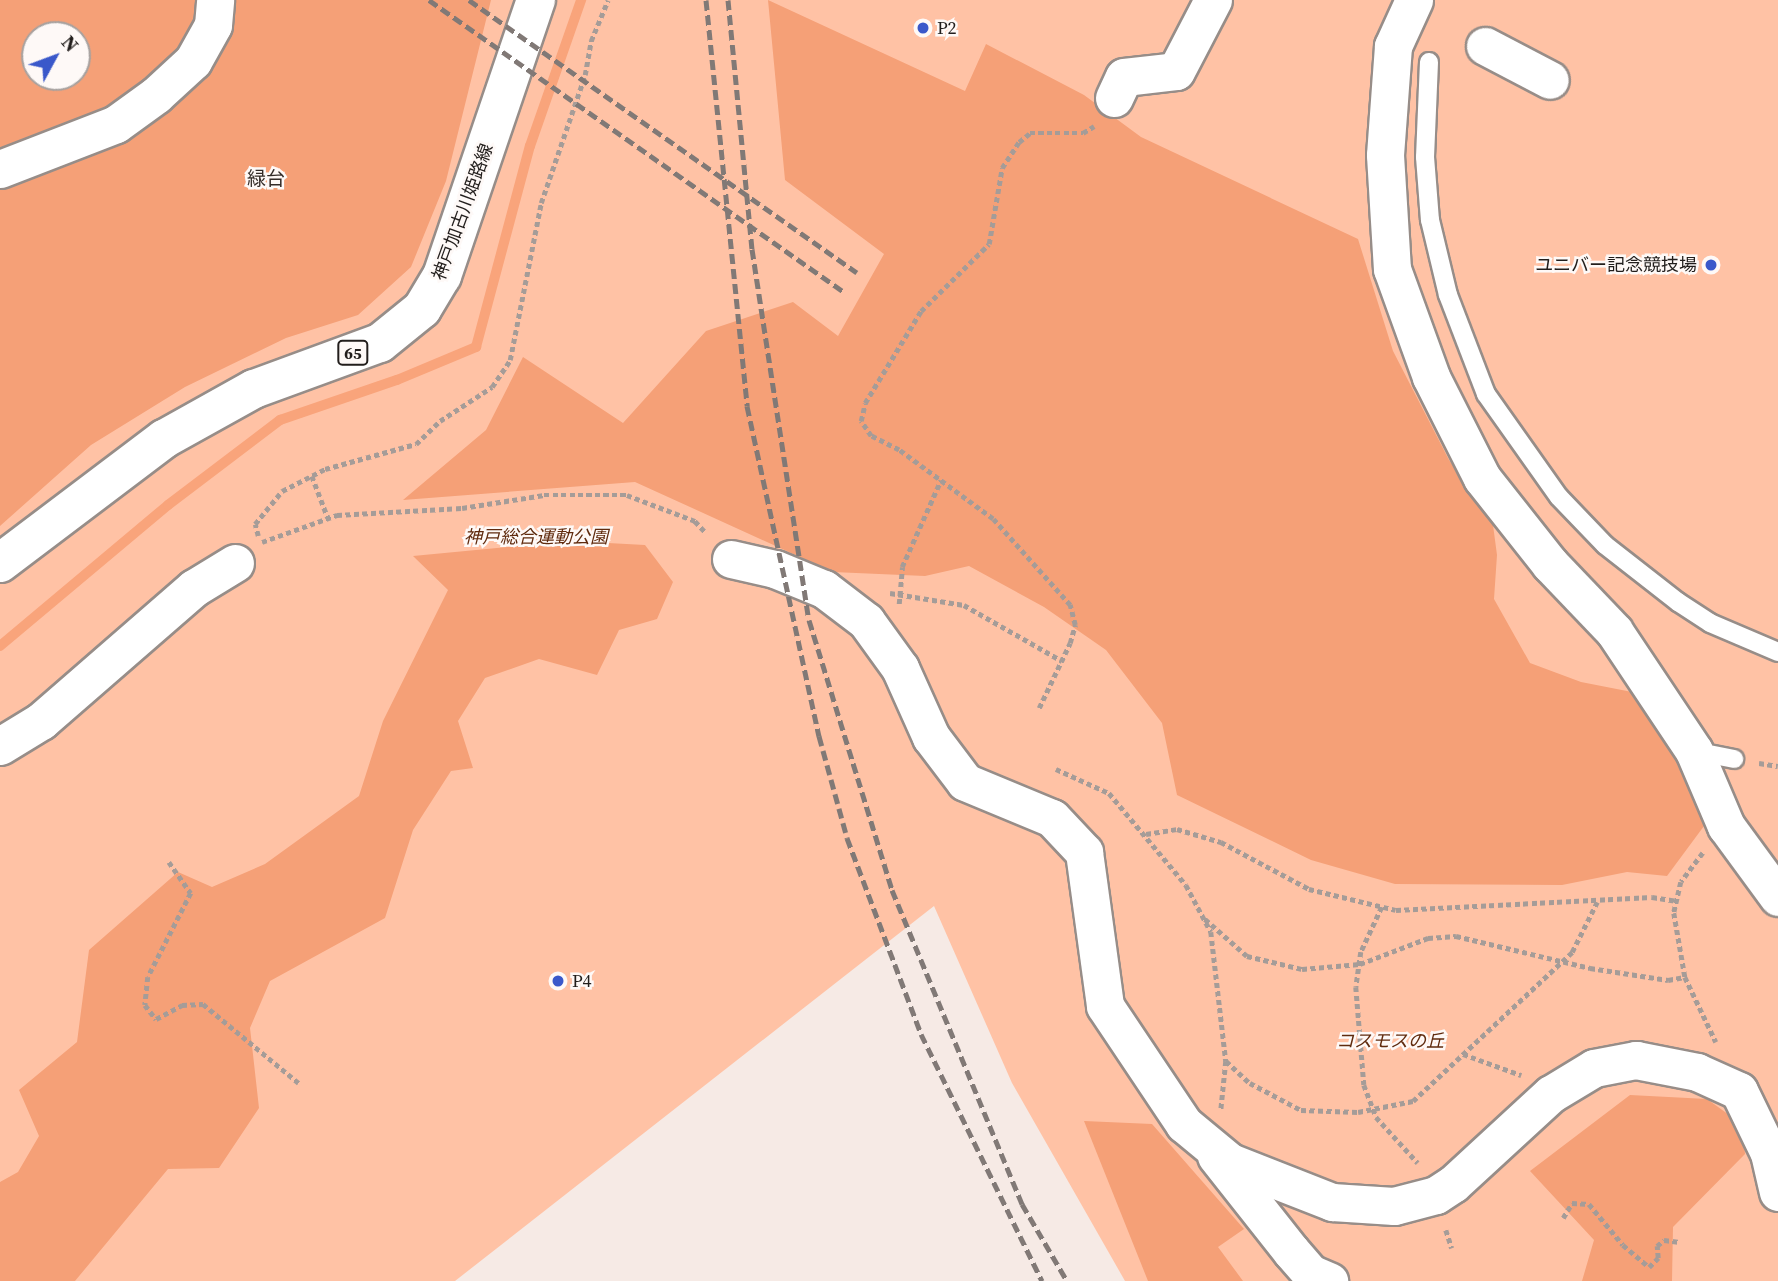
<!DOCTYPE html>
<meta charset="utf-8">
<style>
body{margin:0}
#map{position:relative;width:1778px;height:1281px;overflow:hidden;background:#f6eae5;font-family:"Source Serif 4","Noto Sans JP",serif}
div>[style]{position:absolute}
.green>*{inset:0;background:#ffc2a5}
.forest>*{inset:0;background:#f5a077}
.stream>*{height:10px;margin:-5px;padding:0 5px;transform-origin:5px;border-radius:5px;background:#f9a47b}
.path>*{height:4.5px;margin-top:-2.25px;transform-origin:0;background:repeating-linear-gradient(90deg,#a59c98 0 5px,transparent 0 8.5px)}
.roads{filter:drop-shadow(2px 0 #978d88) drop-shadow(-2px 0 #978d88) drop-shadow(0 2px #978d88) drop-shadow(0 -2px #978d88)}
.lane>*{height:18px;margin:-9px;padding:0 9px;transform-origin:9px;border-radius:9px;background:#fff}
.street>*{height:37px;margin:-18.5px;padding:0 18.5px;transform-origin:18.5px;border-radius:18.5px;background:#fff}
.primary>*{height:38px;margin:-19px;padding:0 19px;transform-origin:19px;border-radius:19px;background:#fff}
.rail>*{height:5px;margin-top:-2.5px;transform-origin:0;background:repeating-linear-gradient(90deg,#817976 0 10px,transparent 0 15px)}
.dots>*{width:19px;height:19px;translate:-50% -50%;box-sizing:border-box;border:4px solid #fef9f7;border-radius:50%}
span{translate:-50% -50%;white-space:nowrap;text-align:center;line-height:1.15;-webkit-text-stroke:5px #fef9f7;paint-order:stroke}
.shield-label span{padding:2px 5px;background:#fef9f7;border:2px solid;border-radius:5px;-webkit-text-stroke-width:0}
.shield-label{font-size:16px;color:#221e1c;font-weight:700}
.poi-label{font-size:18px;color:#221e1c}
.left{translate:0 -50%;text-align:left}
.right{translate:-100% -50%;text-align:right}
.street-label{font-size:18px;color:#221e1c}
.park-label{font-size:18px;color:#602b0e;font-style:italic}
.neighbourhood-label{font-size:19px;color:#342c28}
.north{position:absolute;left:21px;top:21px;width:70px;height:70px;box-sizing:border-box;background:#fef9f7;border:2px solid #a6a19f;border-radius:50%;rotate:49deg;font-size:19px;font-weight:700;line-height:28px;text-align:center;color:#221e1c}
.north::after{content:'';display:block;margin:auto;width:24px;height:32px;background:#3a58ca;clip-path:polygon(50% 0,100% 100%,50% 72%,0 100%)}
</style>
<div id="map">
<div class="green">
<i style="clip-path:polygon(evenodd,0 0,1778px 0,1778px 1281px,1125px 1281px,1012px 1083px,934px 906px,455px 1281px,0 1281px,0 0,35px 35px,77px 35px,77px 77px,35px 77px,35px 35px)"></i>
</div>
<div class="forest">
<i style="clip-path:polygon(evenodd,0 0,491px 0,446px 181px,411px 267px,358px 315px,286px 338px,185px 387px,91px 445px,0 526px,0 0,35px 35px,77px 35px,77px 77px,35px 77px,35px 35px)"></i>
<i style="clip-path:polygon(768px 0,965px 91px,986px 44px,1084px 95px,1141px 137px,1358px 239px,1393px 351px,1449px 460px,1493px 525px,1497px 555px,1494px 599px,1530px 663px,1581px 682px,1632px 692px,1658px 727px,1693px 787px,1704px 826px,1667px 876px,1627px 872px,1562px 885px,1395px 884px,1311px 860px,1177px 795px,1162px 723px,1106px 650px,1044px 607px,969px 566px,925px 576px,833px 572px,635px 482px,403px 500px,486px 430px,523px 357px,623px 423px,706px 331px,793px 302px,838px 336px,884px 254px,785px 180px)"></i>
<i style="clip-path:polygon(571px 541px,645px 545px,673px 582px,657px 619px,619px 630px,597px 675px,539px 659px,485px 678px,458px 721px,473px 768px,451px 771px,413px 830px,385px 918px,270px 981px,250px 1028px,259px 1108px,219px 1168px,168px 1169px,75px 1281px,0 1281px,0 1182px,18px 1172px,39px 1136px,19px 1090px,77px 1042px,89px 950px,178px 872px,212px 887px,265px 864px,359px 796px,383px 721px,448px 590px,413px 556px)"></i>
<i style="clip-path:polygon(1630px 1095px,1707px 1099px,1743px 1125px,1745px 1154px,1673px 1227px,1672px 1281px,1582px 1281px,1594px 1240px,1530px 1171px)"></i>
<i style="clip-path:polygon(1084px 1121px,1152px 1124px,1244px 1229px,1218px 1247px,1243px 1281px,1148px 1281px)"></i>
</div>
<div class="stream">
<i style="left:0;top:646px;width:219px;rotate:-40deg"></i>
<i style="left:168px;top:505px;width:141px;rotate:-37.2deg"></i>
<i style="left:280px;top:420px;width:124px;rotate:-18.9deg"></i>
<i style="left:397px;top:380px;width:86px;rotate:-22.7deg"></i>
<i style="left:476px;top:347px;width:208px;rotate:-75deg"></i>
<i style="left:530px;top:146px;width:155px;rotate:-70.7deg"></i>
</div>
<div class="path">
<i style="left:312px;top:476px;width:45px;rotate:69.1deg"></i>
<i style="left:258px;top:536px;width:12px;rotate:-104deg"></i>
<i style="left:255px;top:524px;width:43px;rotate:-50.7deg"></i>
<i style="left:282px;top:491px;width:48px;rotate:-27.1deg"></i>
<i style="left:325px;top:469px;width:94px;rotate:-15.4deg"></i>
<i style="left:416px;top:444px;width:33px;rotate:-44deg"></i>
<i style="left:440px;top:421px;width:62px;rotate:-33.2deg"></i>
<i style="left:492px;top:387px;width:32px;rotate:-56deg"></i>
<i style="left:510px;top:360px;width:160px;rotate:-78.8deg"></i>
<i style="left:541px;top:203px;width:135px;rotate:-71deg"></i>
<i style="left:585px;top:75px;width:35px;rotate:-80deg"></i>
<i style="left:591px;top:41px;width:44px;rotate:-67.5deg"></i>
<i style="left:262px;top:542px;width:80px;rotate:-19.8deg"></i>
<i style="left:337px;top:515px;width:125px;rotate:-3.2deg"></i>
<i style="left:462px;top:508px;width:83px;rotate:-9deg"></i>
<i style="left:544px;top:495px;width:83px"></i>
<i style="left:627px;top:495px;width:73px;rotate:20.9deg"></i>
<i style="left:695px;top:521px;width:16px;rotate:47deg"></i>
<i style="left:890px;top:593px;width:75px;rotate:9.2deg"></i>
<i style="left:964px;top:605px;width:113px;rotate:29.7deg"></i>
<i style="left:899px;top:604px;width:37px;rotate:-85deg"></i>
<i style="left:902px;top:567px;width:95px;rotate:-65.9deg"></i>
<i style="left:1039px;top:708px;width:72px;rotate:-64.5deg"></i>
<i style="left:1070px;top:643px;width:19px;rotate:-74deg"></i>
<i style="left:1075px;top:625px;width:21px;rotate:-104deg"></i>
<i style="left:1070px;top:605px;width:115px;rotate:-131.8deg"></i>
<i style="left:993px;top:519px;width:117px;rotate:-143.7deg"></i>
<i style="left:899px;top:450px;width:31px;rotate:-153deg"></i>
<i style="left:871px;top:436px;width:18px;rotate:-124deg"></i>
<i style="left:861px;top:421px;width:18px;rotate:-77deg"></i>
<i style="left:865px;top:403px;width:108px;rotate:-58.7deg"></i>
<i style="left:921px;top:311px;width:95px;rotate:-44.6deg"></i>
<i style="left:989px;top:244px;width:77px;rotate:-80.3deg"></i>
<i style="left:1002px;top:168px;width:31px;rotate:-57deg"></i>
<i style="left:1019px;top:142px;width:14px;rotate:-39deg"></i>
<i style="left:1030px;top:133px;width:53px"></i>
<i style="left:1083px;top:133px;width:13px;rotate:-32deg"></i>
<i style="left:1759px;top:763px;width:19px;rotate:9deg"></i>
<i style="left:1056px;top:769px;width:58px;rotate:24.4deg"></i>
<i style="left:1109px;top:793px;width:120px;rotate:50.1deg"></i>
<i style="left:1186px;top:885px;width:53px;rotate:62deg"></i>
<i style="left:1211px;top:932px;width:130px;rotate:83.4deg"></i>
<i style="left:1226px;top:1061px;width:49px;rotate:95.8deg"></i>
<i style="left:1146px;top:834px;width:31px;rotate:-9deg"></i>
<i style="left:1177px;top:829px;width:46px;rotate:16.5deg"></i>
<i style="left:1221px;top:842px;width:100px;rotate:28.1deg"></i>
<i style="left:1309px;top:889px;width:89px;rotate:13.6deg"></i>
<i style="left:1396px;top:910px;width:256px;rotate:-2.9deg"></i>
<i style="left:1652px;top:897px;width:24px;rotate:9deg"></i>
<i style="left:1703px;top:853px;width:36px;rotate:127deg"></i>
<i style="left:1681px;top:882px;width:32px;rotate:103deg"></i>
<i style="left:1674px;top:913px;width:65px;rotate:80.2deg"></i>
<i style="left:1685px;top:977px;width:72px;rotate:64.5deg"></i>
<i style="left:169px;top:862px;width:38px;rotate:55deg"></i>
<i style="left:191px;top:893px;width:94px;rotate:117.1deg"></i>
<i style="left:148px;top:977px;width:28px;rotate:96deg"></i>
<i style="left:145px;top:1005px;width:18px;rotate:52deg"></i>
<i style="left:156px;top:1019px;width:30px;rotate:-28deg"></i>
<i style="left:182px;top:1005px;width:21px;rotate:-3deg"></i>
<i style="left:203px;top:1004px;width:124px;rotate:39.5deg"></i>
<i style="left:1382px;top:907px;width:50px;rotate:115deg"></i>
<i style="left:1361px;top:952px;width:35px;rotate:98deg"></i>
<i style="left:1356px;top:987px;width:98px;rotate:85.3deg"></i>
<i style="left:1364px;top:1085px;width:34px;rotate:69deg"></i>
<i style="left:1376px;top:1117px;width:62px;rotate:47.6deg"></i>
<i style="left:1205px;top:919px;width:56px;rotate:41.4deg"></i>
<i style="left:1247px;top:956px;width:57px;rotate:13.3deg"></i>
<i style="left:1302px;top:969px;width:58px;rotate:-4.9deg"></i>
<i style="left:1360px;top:964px;width:73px;rotate:-20.9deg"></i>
<i style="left:1428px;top:938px;width:28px;rotate:-4deg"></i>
<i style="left:1456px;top:936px;width:138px;rotate:13.4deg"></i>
<i style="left:1590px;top:968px;width:79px;rotate:8.7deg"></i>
<i style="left:1668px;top:980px;width:17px;rotate:-10deg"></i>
<i style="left:1463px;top:1054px;width:62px;rotate:19.9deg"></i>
<i style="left:1226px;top:1061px;width:33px;rotate:43deg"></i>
<i style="left:1250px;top:1083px;width:58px;rotate:27.9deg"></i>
<i style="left:1301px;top:1110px;width:57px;rotate:2deg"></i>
<i style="left:1358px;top:1112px;width:56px;rotate:-11.3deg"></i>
<i style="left:1413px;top:1101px;width:218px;rotate:-43.1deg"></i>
<i style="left:1572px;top:952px;width:56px;rotate:-63.4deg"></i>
<i style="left:1563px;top:1218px;width:17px;rotate:-59deg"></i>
<i style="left:1572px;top:1203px;width:17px;rotate:3deg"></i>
<i style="left:1589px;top:1204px;width:53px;rotate:50.3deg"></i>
<i style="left:1623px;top:1245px;width:34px;rotate:40deg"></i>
<i style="left:1649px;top:1267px;width:13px;rotate:-45deg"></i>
<i style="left:1658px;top:1258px;width:12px;rotate:-95deg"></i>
<i style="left:1657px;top:1246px;width:9px;rotate:-41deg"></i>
<i style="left:1664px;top:1240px;width:16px;rotate:7deg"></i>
<i style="left:1446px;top:1230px;width:19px;rotate:72deg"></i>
</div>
<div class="roads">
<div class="lane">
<i style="left:1429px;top:62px;width:95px;rotate:92.4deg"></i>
<i style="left:1425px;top:157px;width:63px;rotate:85.5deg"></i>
<i style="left:1430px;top:220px;width:77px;rotate:76.5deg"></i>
<i style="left:1448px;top:295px;width:106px;rotate:69deg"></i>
<i style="left:1486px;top:394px;width:126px;rotate:54.7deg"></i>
<i style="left:1559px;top:497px;width:66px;rotate:46.2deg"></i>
<i style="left:1605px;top:545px;width:93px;rotate:38deg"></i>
<i style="left:1678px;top:602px;width:38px;rotate:33deg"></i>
<i style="left:1710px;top:623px;width:74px;rotate:23.1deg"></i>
<i style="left:1694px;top:751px;width:41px;rotate:11.3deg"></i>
</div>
<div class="street">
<i style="left:1414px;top:0;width:51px;rotate:114.5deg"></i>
<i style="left:1393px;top:46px;width:109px;rotate:94.2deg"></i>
<i style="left:1385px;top:155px;width:114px;rotate:86.5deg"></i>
<i style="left:1392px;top:269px;width:115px;rotate:70.1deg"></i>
<i style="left:1431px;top:377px;width:113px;rotate:63.2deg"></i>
<i style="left:1482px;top:478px;width:110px;rotate:51.7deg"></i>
<i style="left:1550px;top:564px;width:93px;rotate:46.3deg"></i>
<i style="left:1614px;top:631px;width:144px;rotate:56.3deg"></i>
<i style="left:1694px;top:751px;width:82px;rotate:66.9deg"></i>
<i style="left:1726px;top:826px;width:88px;rotate:53.8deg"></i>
<i style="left:1485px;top:46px;width:73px;rotate:27.6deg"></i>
<i style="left:1114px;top:98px;width:23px;rotate:-65deg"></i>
<i style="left:1124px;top:77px;width:52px;rotate:-6.6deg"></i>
<i style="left:1176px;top:71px;width:80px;rotate:-62.5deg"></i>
<i style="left:0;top:169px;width:124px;rotate:-21.2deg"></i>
<i style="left:116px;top:124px;width:49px;rotate:-35.9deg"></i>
<i style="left:156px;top:95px;width:50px;rotate:-42.6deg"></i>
<i style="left:193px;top:61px;width:41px;rotate:-60.9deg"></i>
<i style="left:213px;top:25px;width:25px;rotate:-85deg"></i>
<i style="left:731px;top:559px;width:45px;rotate:12.8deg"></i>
<i style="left:775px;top:569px;width:53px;rotate:22.2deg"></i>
<i style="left:824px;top:589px;width:53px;rotate:37.3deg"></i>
<i style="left:866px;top:621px;width:58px;rotate:54.1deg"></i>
<i style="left:900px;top:668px;width:76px;rotate:65.8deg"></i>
<i style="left:931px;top:737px;width:56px;rotate:52.9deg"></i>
<i style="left:965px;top:782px;width:94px;rotate:22.5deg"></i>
<i style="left:1052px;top:818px;width:47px;rotate:46.7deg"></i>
<i style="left:1084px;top:852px;width:155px;rotate:82.2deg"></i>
<i style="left:1105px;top:1006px;width:142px;rotate:56.2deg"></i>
<i style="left:1184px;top:1124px;width:60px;rotate:39.6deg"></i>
<i style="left:1230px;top:1162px;width:110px;rotate:21.4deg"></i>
<i style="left:1332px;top:1202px;width:62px;rotate:3.7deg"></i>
<i style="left:1394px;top:1206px;width:43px;rotate:-14.7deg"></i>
<i style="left:1436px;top:1195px;width:20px;rotate:-33deg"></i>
<i style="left:1453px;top:1184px;width:133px;rotate:-42.6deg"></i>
<i style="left:1551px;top:1094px;width:50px;rotate:-31.2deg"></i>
<i style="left:1594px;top:1068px;width:43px;rotate:-10.8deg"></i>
<i style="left:1636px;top:1060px;width:62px;rotate:11.1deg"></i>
<i style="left:1697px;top:1072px;width:46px;rotate:24.3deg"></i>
<i style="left:1739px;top:1091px;width:69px;rotate:64.2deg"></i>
<i style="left:1769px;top:1153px;width:40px;rotate:77deg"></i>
<i style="left:0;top:746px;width:48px;rotate:-31.4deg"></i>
<i style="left:41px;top:721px;width:203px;rotate:-41deg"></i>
<i style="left:194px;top:588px;width:48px;rotate:-31.4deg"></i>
<i style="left:1216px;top:1156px;width:121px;rotate:51.7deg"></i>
<i style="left:1291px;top:1251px;width:29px;rotate:49deg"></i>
<i style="left:1310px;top:1273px;width:21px;rotate:23deg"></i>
</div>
<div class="primary">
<i style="left:0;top:563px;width:206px;rotate:-37.1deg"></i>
<i style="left:164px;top:439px;width:103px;rotate:-29.1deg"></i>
<i style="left:254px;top:389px;width:134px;rotate:-20.1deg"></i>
<i style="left:380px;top:343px;width:54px;rotate:-39deg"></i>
<i style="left:422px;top:309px;width:39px;rotate:-59deg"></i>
<i style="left:442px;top:276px;width:292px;rotate:-71.2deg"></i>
</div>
</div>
<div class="rail">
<i style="left:429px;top:0;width:507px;rotate:35.13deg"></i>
<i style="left:469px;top:0;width:474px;rotate:35.1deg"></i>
<i style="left:706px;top:0;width:408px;rotate:84.2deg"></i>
<i style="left:747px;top:406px;width:338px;rotate:77.7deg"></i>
<i style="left:819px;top:736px;width:106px;rotate:74.6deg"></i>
<i style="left:847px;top:838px;width:210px;rotate:69.3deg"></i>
<i style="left:921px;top:1034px;width:275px;rotate:63.9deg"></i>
<i style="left:728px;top:0;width:250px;rotate:84.5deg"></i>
<i style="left:752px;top:249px;width:375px;rotate:81.3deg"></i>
<i style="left:809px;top:620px;width:282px;rotate:72.9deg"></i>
<i style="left:892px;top:890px;width:340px;rotate:67.5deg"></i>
<i style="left:1022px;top:1204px;width:89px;rotate:59.7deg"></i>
</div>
<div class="dots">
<i style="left:923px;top:28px;background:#3a58ca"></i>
<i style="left:1711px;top:265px;background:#3a58ca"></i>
<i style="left:558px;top:981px;background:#3a58ca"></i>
</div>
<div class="shield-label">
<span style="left:353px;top:353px">65</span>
</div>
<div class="poi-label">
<span class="left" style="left:937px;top:28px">P2</span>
<span class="right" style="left:1697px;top:265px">ユニバー記念競技場</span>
<span class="left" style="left:572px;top:981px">P4</span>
</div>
<div class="street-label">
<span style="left:463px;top:212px;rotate:-70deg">神戸加古川姫路線</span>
</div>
<div class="park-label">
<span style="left:536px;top:537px">神戸総合運動公園</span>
<span style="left:1390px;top:1041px">コスモスの丘</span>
</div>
<div class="neighbourhood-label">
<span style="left:266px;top:179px">緑台</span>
</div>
<div class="north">N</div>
</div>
